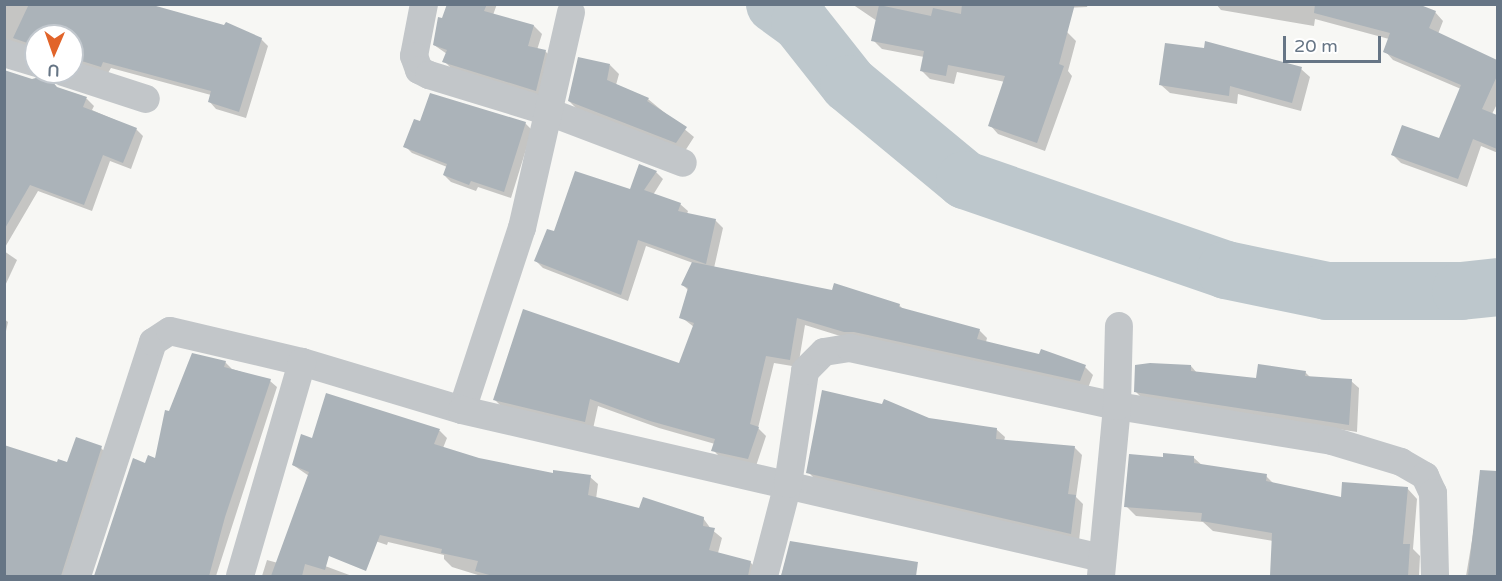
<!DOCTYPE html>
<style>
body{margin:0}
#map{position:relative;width:1502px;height:581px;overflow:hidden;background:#f7f7f4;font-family:"Varela Round",sans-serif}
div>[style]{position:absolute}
.shadow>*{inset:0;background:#0003}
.river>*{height:58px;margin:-29px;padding:0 29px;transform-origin:29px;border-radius:29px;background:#bdc7cc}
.building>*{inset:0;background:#abb3b9}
.street>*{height:28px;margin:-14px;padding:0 14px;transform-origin:14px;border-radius:14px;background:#c2c6c9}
span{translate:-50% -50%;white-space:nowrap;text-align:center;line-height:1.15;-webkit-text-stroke:6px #fff;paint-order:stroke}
.frame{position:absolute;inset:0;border:6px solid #667585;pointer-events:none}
.north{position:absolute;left:24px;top:24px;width:60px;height:60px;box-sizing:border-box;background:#fff;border:2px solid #c2c8ce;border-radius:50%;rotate:182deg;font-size:16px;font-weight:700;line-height:24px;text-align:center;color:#667585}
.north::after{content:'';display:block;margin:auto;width:21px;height:27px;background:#e1642a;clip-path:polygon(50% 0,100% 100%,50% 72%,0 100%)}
.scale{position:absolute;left:1283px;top:36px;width:98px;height:27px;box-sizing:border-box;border:3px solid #667585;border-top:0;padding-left:8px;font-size:18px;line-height:21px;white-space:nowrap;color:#667585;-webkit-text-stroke:4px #fff;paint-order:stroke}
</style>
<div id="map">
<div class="shadow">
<i style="clip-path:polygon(4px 4px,146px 4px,261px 39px,268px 46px,246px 118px,216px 109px,209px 101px,211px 95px,111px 68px,108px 73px,72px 63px,72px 36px,36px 36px,36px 50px,4px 40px)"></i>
<i style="clip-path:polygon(448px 4px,497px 4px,493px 15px,534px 26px,542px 34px,537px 50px,545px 51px,553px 59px,544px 98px,452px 69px,444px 61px,447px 54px,434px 45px)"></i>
<i style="clip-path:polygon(852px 4px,984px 4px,1067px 32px,1076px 41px,1068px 71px,1072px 76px,1045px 151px,998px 134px,990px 125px,1005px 82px,957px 72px,954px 84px,930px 79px,921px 70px,924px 57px,882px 49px,873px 40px,877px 21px)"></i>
<i style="clip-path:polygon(1037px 4px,1088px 4px,1087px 7px,1041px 9px)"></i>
<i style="clip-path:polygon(1216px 4px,1422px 4px,1421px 7px,1435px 12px,1443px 21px,1438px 34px,1498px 62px,1498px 102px,1492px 114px,1498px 116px,1498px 153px,1481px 146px,1467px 187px,1401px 163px,1393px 155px,1439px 140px,1461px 89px,1393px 60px,1385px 51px,1389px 39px,1315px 19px,1314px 26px,1221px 10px)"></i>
<i style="clip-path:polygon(610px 65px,619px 74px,616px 85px,648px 99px,694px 137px,685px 151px,578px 110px,569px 101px)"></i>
<i style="clip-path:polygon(1301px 69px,1310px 77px,1301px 111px,1238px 94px,1237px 104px,1170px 93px,1161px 85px)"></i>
<i style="clip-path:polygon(4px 71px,87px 99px,94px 106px,92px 110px,136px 129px,143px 136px,131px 169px,110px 161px,92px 211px,38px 191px,4px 249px)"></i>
<i style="clip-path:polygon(421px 123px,525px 123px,532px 130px,511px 198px,478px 187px,476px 191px,451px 182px,444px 175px,447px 167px,412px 153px,405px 146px)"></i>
<i style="clip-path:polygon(656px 172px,663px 179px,653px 195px,680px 204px,688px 211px,687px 214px,715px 220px,723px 228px,714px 268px,899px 305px,904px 310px,979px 330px,987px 338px,986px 342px,1040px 355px,1042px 351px,1085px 367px,1093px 375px,1088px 388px,853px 340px,805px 325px,798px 367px,774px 363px,758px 428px,766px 436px,756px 466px,721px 458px,713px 450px,715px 444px,659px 428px,598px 406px,593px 429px,503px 408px,495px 400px,680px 365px,694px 327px,681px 317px,689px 291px,683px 285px,693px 263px,646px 246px,628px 301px,543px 268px,536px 261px,555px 233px,631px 191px)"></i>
<i style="clip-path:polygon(4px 251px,17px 260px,4px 288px)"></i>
<i style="clip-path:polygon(4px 319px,8px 322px,4px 340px)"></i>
<i style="clip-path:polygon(225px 362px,232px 369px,270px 381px,277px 387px,216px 576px,96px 576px,134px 460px,146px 464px,156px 460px,170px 413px)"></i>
<i style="clip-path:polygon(1191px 366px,1197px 373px,1258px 379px,1305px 372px,1311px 378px,1351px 381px,1359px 388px,1357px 432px,1143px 399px,1135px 391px)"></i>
<i style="clip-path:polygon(327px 395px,440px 431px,447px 438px,443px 448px,479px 459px,554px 474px,590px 477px,598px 484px,596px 499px,640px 509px,703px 518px,711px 529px,722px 538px,718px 553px,750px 562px,758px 570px,757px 576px,481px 576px,452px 567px,444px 559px,444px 555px,388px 542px,387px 545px,360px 536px,309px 476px,293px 465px,313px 440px)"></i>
<i style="clip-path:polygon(928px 420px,996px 429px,1005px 437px,1004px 441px,1074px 447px,1082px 455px,1076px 497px,1083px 504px,1079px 541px,816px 480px,808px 472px)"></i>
<i style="clip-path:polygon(4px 446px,58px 464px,68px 464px,101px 448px,108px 455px,68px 576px,4px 576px)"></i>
<i style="clip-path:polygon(1194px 458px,1203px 466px,1266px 476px,1274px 484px,1342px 499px,1407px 488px,1417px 499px,1413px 549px,1420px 556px,1419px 576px,1272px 576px,1273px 541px,1213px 531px,1203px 522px,1136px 516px,1126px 506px,1164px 459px)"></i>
<i style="clip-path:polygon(1478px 505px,1498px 508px,1498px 576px,1466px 576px)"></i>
<i style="clip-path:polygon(791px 543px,907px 574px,914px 576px,781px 576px)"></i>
<i style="clip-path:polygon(282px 550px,352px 576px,262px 576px,267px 560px,278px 563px)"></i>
</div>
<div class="river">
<i style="left:775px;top:4px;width:31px;rotate:36deg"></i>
<i style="left:800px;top:22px;width:79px;rotate:51.7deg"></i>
<i style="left:849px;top:84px;width:151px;rotate:39.6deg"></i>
<i style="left:965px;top:180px;width:276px;rotate:19deg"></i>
<i style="left:1226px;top:270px;width:103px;rotate:11.7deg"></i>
<i style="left:1327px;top:291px;width:134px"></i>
<i style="left:1461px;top:291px;width:37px;rotate:-6deg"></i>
</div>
<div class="building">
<i style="clip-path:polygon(29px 4px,149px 4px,224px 25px,226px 22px,262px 38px,239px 112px,208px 102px,211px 91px,103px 62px,101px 67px,72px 58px,72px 36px,36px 36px,36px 46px,13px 38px)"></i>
<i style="clip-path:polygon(447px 4px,487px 4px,484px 11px,534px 25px,528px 46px,546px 50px,536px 91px,442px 62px,447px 50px,433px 45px,438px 17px,442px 18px)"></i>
<i style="clip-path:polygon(962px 4px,1075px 4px,1059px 64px,1064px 66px,1037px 143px,988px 126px,1005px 76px,948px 65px,946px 76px,920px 71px,924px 51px,871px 41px,879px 5px,931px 16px,933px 8px,961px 14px)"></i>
<i style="clip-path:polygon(1315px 4px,1418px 4px,1436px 11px,1429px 28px,1497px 60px,1497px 76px,1482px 109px,1497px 115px,1497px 149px,1473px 139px,1458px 179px,1391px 155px,1402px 125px,1439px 138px,1461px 85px,1383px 52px,1390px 33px,1314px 13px)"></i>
<i style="clip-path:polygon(1205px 41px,1302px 67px,1292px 103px,1230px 86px,1229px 96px,1159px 85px,1165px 43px,1204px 48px)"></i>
<i style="clip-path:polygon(578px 57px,610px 64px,607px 80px,649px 98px,647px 101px,687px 127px,676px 143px,568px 101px)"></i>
<i style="clip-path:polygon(4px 70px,32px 79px,47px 75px,57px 87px,87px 97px,83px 107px,137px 128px,123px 163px,103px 155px,84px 205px,30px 185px,4px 230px)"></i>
<i style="clip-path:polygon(430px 93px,526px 122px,504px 192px,471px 181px,469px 185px,443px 175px,447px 164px,403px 147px,414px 119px,420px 121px)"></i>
<i style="clip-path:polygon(639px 164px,657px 171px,644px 190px,681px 203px,678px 211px,716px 219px,706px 264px,638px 240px,621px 295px,534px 261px,547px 229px,554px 231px,575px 171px,630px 189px)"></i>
<i style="clip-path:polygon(692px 262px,832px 290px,834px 283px,900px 304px,899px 307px,980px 329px,977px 339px,1039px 354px,1041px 349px,1086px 365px,1080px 381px,854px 332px,844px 332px,797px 318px,790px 360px,766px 356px,750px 424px,759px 427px,748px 459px,711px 451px,715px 439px,650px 421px,590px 399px,585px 422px,493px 400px,523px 309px,679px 363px,694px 323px,679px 318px,688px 288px,681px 285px)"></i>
<i style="clip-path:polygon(192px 353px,226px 361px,224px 367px,271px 379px,225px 517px,209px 576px,94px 576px,133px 458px,145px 463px,148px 455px,155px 458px,165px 410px,169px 411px)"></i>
<i style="clip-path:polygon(1150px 363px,1191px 365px,1191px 371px,1256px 378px,1258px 364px,1306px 371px,1305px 376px,1352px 379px,1349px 425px,1134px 392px,1135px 365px)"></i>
<i style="clip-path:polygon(822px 390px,882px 404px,884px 399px,929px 418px,997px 428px,996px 439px,1075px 446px,1068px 494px,1076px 495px,1071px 534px,806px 473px)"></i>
<i style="clip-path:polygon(326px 393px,440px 429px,434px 444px,479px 458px,553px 473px,553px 470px,591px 475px,588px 495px,639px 508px,643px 497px,704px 517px,703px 526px,715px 528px,709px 550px,751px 561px,748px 576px,493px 576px,475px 571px,478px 561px,441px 553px,442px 549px,380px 535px,366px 571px,329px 556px,325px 570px,305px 564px,302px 576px,271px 576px,309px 472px,292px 465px,301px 434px,312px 438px)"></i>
<i style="clip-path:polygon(76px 437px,102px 446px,61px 576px,4px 576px,4px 445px,57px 462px,58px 459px,67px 462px)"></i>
<i style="clip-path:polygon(1163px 453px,1194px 456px,1194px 463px,1267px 474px,1266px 481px,1341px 497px,1342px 482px,1408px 487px,1403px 544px,1410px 544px,1408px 576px,1270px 576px,1272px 533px,1201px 521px,1202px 513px,1124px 507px,1129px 454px,1163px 457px)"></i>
<i style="clip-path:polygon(1480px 470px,1497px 471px,1497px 576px,1468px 576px)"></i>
<i style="clip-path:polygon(790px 541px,918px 562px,916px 576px,781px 576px)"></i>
</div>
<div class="street">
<i style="left:424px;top:4px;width:53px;rotate:100.9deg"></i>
<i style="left:414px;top:56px;width:15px;rotate:70deg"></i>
<i style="left:419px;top:70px;width:11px;rotate:27deg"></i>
<i style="left:429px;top:75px;width:126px;rotate:17.1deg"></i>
<i style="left:549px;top:112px;width:143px;rotate:20.8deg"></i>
<i style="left:4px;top:53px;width:34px;rotate:17deg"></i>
<i style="left:63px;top:72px;width:87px;rotate:18deg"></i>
<i style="left:462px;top:410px;width:192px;rotate:-71.8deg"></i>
<i style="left:522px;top:228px;width:221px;rotate:-77.2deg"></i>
<i style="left:77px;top:576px;width:246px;rotate:-72deg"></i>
<i style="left:153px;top:342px;width:20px;rotate:-33deg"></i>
<i style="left:170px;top:331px;width:136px;rotate:13.2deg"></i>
<i style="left:302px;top:362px;width:167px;rotate:16.7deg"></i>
<i style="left:462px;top:410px;width:657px;rotate:13.02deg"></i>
<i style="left:240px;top:576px;width:223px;rotate:-73.8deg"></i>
<i style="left:764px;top:576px;width:95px;rotate:-75.4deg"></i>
<i style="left:788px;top:484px;width:114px;rotate:-81.4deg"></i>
<i style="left:805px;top:371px;width:27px;rotate:-45deg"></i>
<i style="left:824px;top:352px;width:26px;rotate:-9deg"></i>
<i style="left:850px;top:348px;width:273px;rotate:12.3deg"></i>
<i style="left:1117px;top:406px;width:218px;rotate:9.2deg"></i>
<i style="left:1332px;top:441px;width:72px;rotate:16.9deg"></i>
<i style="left:1401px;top:462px;width:28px;rotate:30deg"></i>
<i style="left:1425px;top:476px;width:19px;rotate:65deg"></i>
<i style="left:1433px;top:493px;width:83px;rotate:88.6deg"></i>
<i style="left:1101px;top:576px;width:171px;rotate:-84.6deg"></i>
<i style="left:1117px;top:406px;width:80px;rotate:-88.6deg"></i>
</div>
<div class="frame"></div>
<div class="north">U</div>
<div class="scale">20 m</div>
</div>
